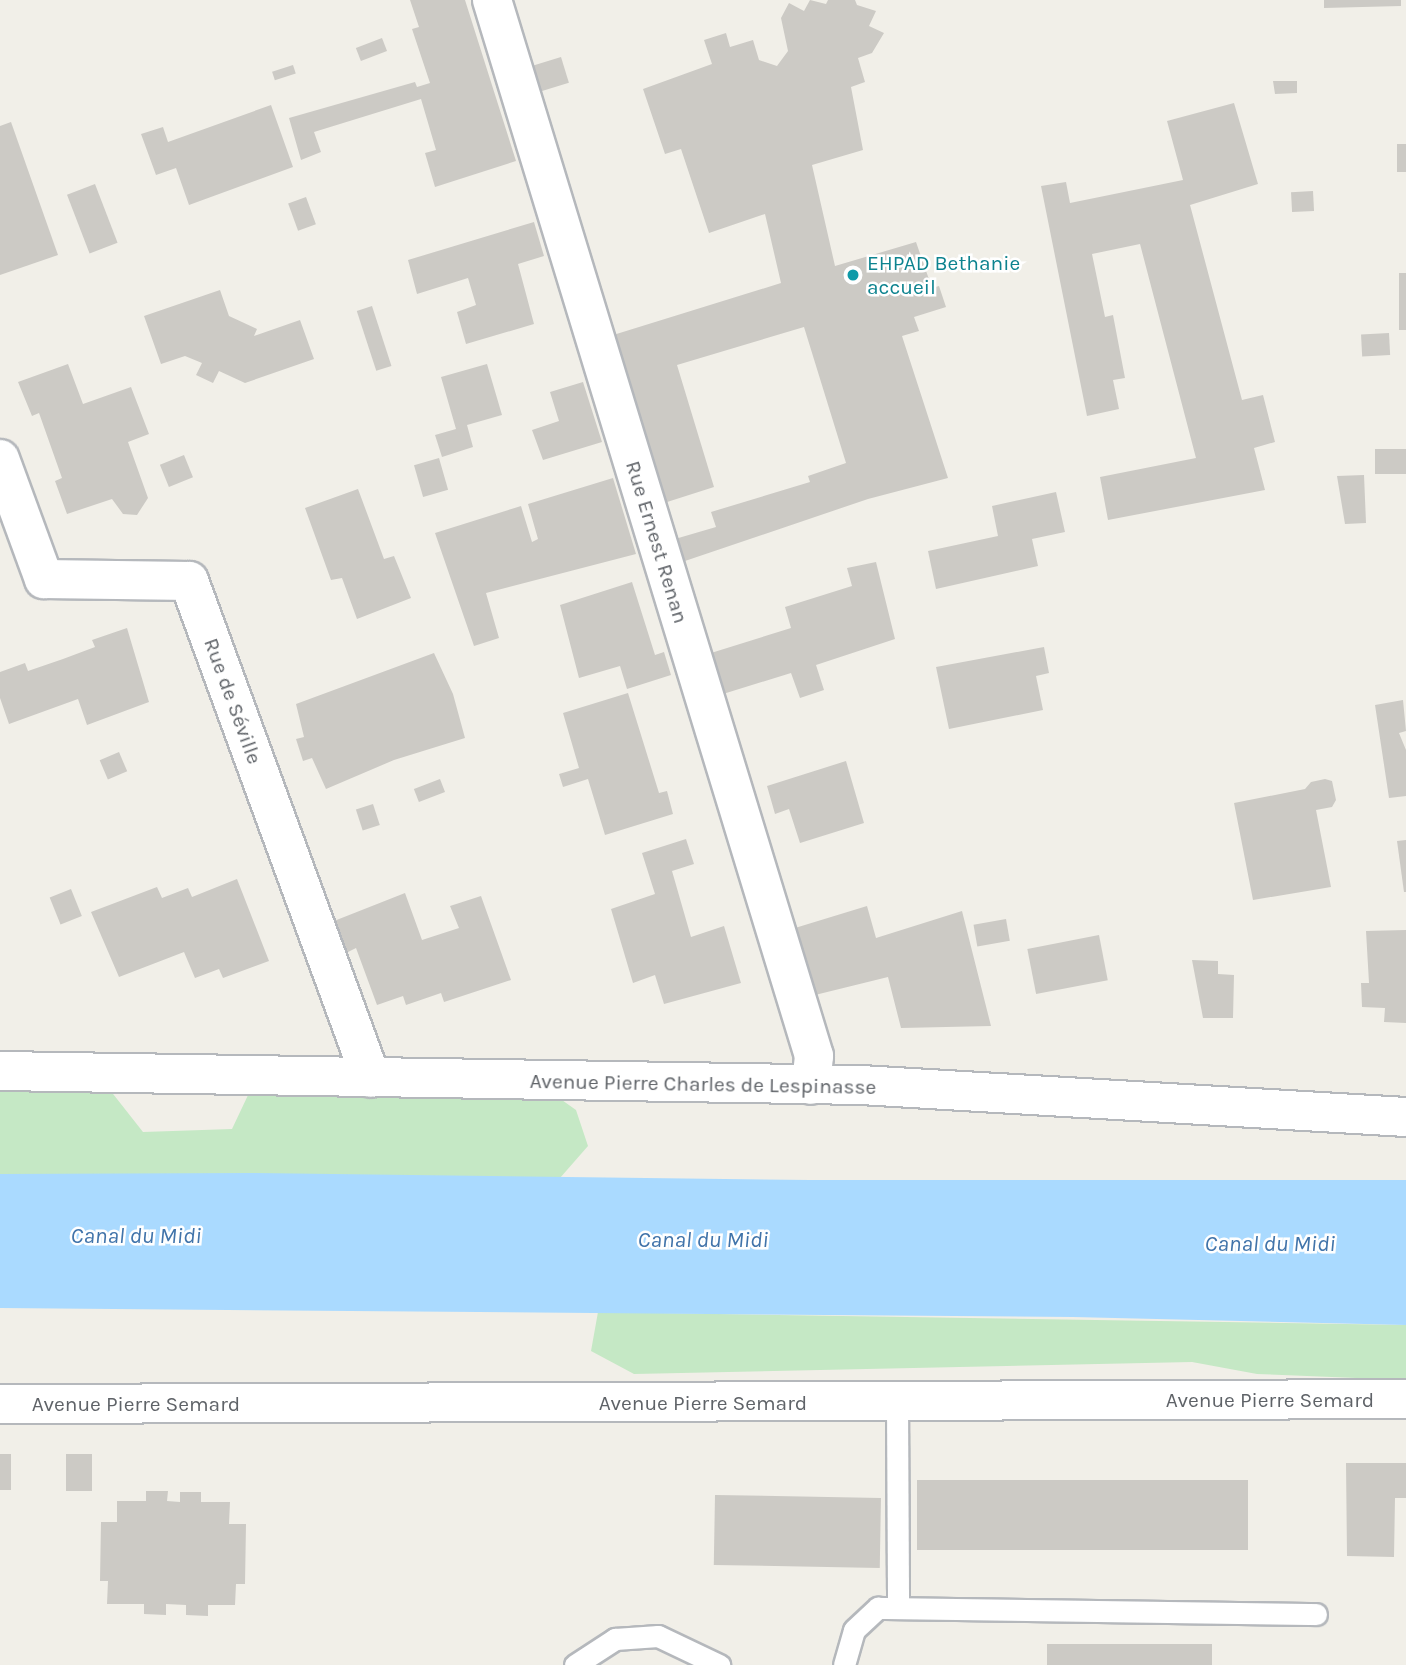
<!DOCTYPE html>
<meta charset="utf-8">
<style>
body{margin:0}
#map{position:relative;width:1406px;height:1665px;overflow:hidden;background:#f1efe8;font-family:Karla,sans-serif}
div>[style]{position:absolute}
.green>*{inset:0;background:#c5e8c5}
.water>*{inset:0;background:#aadaff}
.building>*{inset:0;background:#cccac5;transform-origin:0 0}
.roads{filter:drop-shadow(2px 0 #b5b8bc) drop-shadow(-2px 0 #b5b8bc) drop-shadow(0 2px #b5b8bc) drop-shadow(0 -2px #b5b8bc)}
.service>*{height:21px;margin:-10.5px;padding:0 10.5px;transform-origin:10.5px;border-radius:10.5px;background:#fff}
.minor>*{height:38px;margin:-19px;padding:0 19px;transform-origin:19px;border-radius:19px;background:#fff}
.dots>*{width:19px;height:19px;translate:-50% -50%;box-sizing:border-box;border:4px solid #fff;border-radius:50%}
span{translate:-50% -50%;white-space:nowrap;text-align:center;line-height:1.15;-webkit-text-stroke:5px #fff;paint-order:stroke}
.culture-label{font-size:21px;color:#0d838f}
.left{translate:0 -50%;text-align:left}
.street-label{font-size:21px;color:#5f6368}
.water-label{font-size:23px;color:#4174aa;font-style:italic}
</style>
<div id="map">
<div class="green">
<i style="clip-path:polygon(106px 1085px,143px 1132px,232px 1129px,249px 1093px,552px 1093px,576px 1110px,588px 1146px,560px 1178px,0 1174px,0 1087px)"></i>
<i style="clip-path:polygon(598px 1312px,1406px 1325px,1406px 1380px,1257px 1374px,1192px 1362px,634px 1374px,591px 1351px)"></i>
</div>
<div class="water">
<i style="clip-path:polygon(250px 1173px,810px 1180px,1406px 1180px,1406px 1325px,1073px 1317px,0 1308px,0 1174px)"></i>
</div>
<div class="building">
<i style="clip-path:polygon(410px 0,465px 0,516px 161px,435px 187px,425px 153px,436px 150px,421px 99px,314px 132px,321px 152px,301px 160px,289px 118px,415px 82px,417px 87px,430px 83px,412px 29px,419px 27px)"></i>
<i style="clip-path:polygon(810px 0,826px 4px,828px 0,855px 0,857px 5px,876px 11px,869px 26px,884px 33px,872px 53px,858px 58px,865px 82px,851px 87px,863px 150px,812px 165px,835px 266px,916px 242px,932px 288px,939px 286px,946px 307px,914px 317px,919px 331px,902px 336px,948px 478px,868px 499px,682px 562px,675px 539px,716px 527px,711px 512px,810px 482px,808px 476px,846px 463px,804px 327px,677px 365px,714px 487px,664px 503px,610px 336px,781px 283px,765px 214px,709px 233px,681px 149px,665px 154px,643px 89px,712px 64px,704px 40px,726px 33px,730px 47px,753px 40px,759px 60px,777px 66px,788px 51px,781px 18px,789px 3px,804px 11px)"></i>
<i style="clip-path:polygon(1324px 0,1401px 0,1401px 6px,1324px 8px)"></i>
<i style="left:382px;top:38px;width:14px;height:28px;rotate:69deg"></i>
<i style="left:561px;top:57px;width:27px;height:34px;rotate:73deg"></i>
<i style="left:293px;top:65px;width:9px;height:22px;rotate:72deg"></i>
<i style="clip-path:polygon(1273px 81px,1297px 81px,1297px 93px,1275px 94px)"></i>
<i style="clip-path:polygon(1234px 103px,1258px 184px,1190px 205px,1242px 400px,1263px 395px,1275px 442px,1254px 448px,1265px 490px,1108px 520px,1100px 477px,1196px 458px,1140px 244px,1092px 254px,1105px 317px,1113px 315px,1125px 378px,1113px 380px,1119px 409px,1087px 416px,1041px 186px,1066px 182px,1070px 203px,1183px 180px,1167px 121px)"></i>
<i style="clip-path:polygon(271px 105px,293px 167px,189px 205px,176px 168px,156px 175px,141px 134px,163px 127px,168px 142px)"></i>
<i style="clip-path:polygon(11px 122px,58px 255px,0 275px,0 126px)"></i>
<i style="left:1397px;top:144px;width:9px;height:28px"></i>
<i style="left:95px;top:184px;width:63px;height:30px;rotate:69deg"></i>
<i style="left:1313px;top:191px;width:20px;height:22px;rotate:87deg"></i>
<i style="left:306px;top:197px;width:29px;height:19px;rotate:70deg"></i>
<i style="clip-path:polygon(534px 222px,544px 256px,518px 264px,534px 324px,466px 344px,457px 312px,476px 305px,468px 278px,417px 294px,408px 260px)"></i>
<i style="left:1399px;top:273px;width:7px;height:57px"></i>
<i style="clip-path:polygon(220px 290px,229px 316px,257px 329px,254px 336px,300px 320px,314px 359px,245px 383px,219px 371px,213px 383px,196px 375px,202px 363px,185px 356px,161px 364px,144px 316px)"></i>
<i style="left:372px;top:306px;width:63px;height:16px;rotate:72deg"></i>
<i style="left:1389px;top:333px;width:22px;height:28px;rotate:87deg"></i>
<i style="clip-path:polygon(68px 364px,83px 404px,131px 387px,149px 434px,128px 442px,148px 498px,137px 515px,123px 514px,112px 499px,67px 514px,55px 481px,62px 478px,39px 413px,32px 416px,18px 382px)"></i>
<i style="clip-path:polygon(487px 364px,502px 415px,467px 425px,473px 447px,442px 457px,435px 435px,456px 429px,441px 377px)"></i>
<i style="clip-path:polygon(583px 382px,602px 442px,543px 460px,532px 430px,559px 421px,550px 392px)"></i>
<i style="left:1406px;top:449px;width:25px;height:31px;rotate:90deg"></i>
<i style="left:184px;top:455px;width:24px;height:26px;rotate:68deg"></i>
<i style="left:439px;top:458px;width:33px;height:26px;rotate:74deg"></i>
<i style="clip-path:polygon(1364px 475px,1366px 523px,1345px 524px,1337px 476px)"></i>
<i style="clip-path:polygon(613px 478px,636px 554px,486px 593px,499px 638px,474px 646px,435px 533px,521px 506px,532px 542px,538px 539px,528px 504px)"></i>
<i style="clip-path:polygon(358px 489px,384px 559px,394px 556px,411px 598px,357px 619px,342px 578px,331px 580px,305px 508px)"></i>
<i style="clip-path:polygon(1056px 492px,1065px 532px,1032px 539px,1038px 566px,936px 589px,928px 551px,998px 536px,992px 506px)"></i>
<i style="clip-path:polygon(876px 562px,895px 639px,816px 665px,824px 690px,800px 698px,791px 673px,723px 694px,711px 653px,791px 628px,785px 607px,852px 586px,847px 568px)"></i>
<i style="clip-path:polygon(632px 582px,655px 655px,664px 652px,671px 675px,627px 689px,620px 666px,579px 678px,560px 605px)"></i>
<i style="clip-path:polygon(127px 628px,149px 702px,87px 725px,78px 699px,9px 724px,0 698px,0 672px,25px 663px,28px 671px,63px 659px,95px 647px,92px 640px)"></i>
<i style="clip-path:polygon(1044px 647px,1049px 673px,1036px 676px,1043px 710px,949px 729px,936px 667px)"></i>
<i style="clip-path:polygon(434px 653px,453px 694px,465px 738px,394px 760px,326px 789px,312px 758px,303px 761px,296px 739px,304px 737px,296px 704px)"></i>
<i style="clip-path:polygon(628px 693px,659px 793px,667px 791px,673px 814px,605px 835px,588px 779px,563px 787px,559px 774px,579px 768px,563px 713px)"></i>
<i style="clip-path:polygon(1403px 700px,1406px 731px,1399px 733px,1406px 750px,1406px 796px,1389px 798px,1375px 705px)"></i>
<i style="left:119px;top:752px;width:21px;height:21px;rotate:67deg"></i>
<i style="clip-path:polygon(846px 761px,864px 823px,800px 843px,789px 809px,775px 814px,767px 786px)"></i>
<i style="left:440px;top:779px;width:14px;height:28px;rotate:69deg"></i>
<i style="clip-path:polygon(1325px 779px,1332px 781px,1336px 800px,1332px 807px,1316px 810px,1331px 887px,1253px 900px,1234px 803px,1305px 789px,1311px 782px)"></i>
<i style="left:373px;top:804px;width:22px;height:18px;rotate:72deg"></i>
<i style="clip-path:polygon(686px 839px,694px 864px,672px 871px,691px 937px,724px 926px,741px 983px,664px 1004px,655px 975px,633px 983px,611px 909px,655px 894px,642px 853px)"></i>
<i style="clip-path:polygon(1406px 840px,1406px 892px,1404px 892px,1397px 841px)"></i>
<i style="clip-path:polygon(237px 879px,269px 961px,223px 978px,219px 969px,195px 978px,184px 952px,119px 977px,91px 912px,157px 887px,162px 898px,188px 888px,192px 897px)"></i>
<i style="left:71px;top:889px;width:29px;height:23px;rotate:68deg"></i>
<i style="clip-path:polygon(405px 893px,422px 940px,459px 928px,450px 906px,481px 896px,511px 980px,444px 1002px,441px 993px,406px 1005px,403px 996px,377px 1005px,356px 948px,346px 953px,334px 921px)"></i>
<i style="clip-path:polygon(867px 906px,876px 938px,962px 911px,991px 1026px,901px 1028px,888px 977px,815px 995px,795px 928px)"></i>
<i style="left:1006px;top:919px;width:22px;height:33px;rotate:80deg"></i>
<i style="clip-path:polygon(1406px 930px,1406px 1023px,1384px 1022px,1385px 1008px,1362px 1007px,1361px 983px,1369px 983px,1366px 931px)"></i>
<i style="left:1099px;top:935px;width:46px;height:73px;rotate:79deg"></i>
<i style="clip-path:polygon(1192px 960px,1218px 961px,1218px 974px,1234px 975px,1233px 1018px,1203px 1018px)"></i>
<i style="left:0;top:1454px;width:11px;height:36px"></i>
<i style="left:92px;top:1454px;width:37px;height:26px;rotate:90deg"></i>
<i style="clip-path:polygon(1346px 1463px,1406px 1463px,1406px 1498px,1395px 1498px,1394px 1557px,1347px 1556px)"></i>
<i style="left:917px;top:1480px;width:331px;height:70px"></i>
<i style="clip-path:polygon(146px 1491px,168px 1491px,167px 1501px,180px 1502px,180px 1492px,201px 1492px,201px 1502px,230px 1502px,229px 1524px,246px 1524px,245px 1584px,236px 1584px,235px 1605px,208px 1605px,208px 1616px,186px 1615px,186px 1605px,166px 1604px,166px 1615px,144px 1614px,144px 1604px,107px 1604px,108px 1581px,100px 1581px,101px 1522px,117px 1522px,117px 1501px,146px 1501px)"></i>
<i style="left:715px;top:1495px;width:166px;height:70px;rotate:1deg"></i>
<i style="left:1047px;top:1644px;width:165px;height:21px"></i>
</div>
<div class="roads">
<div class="service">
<i style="left:897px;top:1402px;width:204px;rotate:89.7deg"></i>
<i style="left:575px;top:1665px;width:48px;rotate:-33deg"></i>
<i style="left:615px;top:1639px;width:43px;rotate:-4deg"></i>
<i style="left:658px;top:1636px;width:68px;rotate:25.4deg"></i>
<i style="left:844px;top:1665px;width:36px;rotate:-74deg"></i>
<i style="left:854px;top:1630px;width:33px;rotate:-43deg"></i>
<i style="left:878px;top:1608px;width:438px;rotate:0.8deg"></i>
</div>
<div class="minor">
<i style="left:492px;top:0;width:1104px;rotate:73.04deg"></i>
<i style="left:814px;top:1056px;width:29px;rotate:96deg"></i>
<i style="left:0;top:459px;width:128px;rotate:69.9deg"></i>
<i style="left:44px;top:579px;width:145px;rotate:0.8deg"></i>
<i style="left:189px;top:581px;width:529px;rotate:69.89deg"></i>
<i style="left:0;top:1071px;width:861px;rotate:0.93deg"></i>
<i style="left:861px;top:1085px;width:546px;rotate:3.36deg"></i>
<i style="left:0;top:1404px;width:1406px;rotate:-0.2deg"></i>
</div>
</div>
<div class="dots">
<i style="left:853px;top:275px;background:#0f9aa8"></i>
</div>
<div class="culture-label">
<span class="left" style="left:867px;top:275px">EHPAD Bethanie<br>accueil</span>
</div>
<div class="street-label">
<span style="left:657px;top:542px;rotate:73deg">Rue Ernest Renan</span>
<span style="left:233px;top:701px;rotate:70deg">Rue de Séville</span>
<span style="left:703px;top:1084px;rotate:1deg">Avenue Pierre Charles de Lespinasse</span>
<span style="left:1270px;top:1400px">Avenue Pierre Semard</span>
<span style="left:703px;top:1403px">Avenue Pierre Semard</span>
<span style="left:136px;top:1404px">Avenue Pierre Semard</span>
</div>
<div class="water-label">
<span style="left:136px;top:1236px">Canal du Midi</span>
<span style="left:703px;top:1240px">Canal du Midi</span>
<span style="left:1270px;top:1244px">Canal du Midi</span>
</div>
</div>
